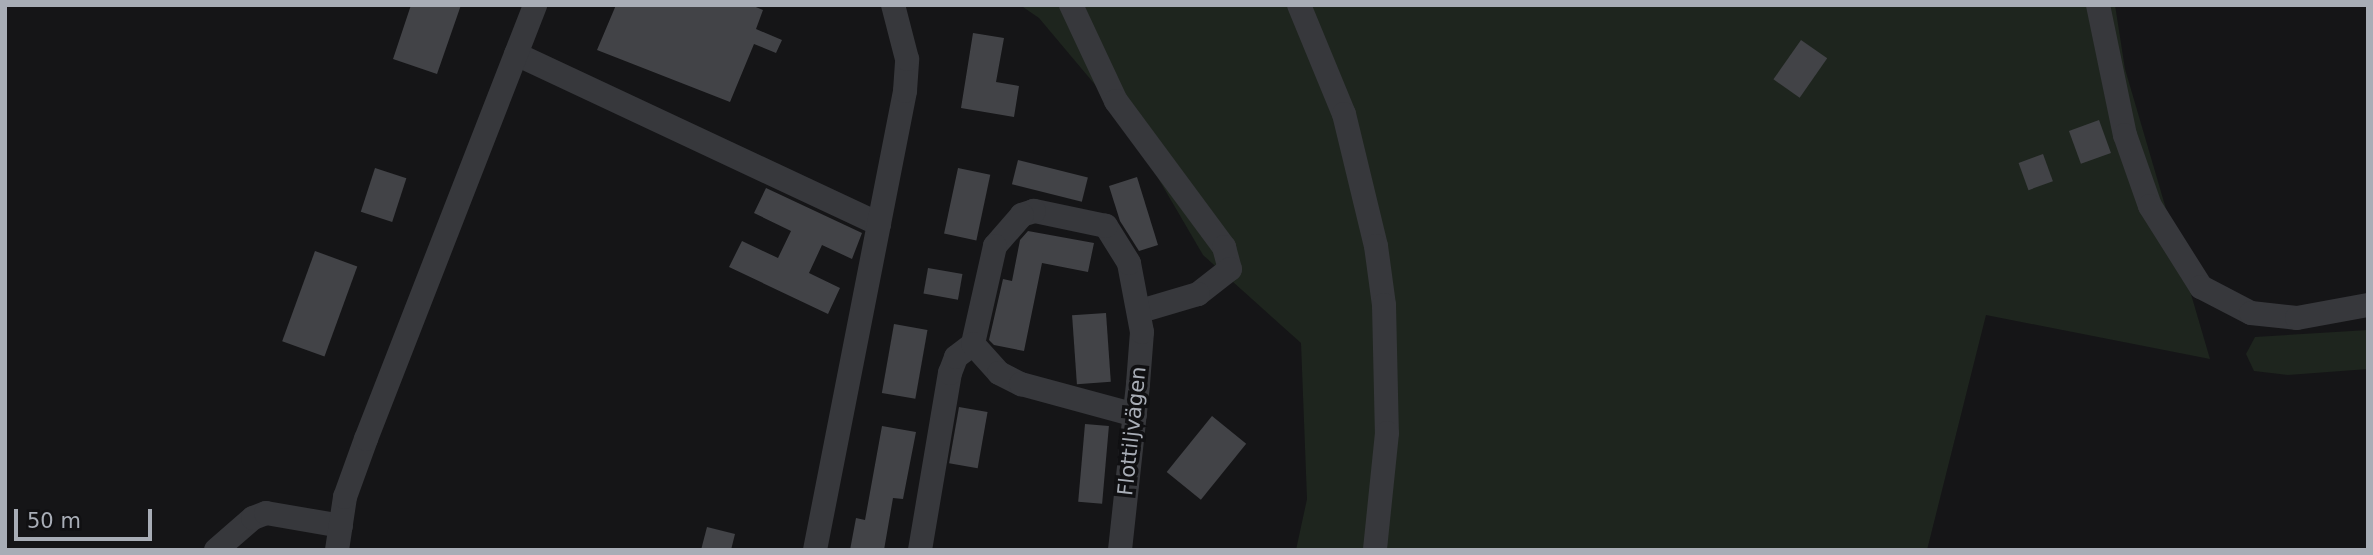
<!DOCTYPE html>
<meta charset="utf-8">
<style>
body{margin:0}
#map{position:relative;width:2373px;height:555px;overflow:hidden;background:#151517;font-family:"DejaVu Sans",sans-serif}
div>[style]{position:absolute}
.green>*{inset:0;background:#1e251e}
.building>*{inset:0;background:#424347;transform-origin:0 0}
.minor>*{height:24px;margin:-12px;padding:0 12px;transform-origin:12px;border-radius:12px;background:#37383c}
span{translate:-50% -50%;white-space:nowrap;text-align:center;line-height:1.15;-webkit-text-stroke:7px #101012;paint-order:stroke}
.street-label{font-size:21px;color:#a8adb6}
.frame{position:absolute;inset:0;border:7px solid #a8adb6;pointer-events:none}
.scale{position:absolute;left:14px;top:509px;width:138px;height:32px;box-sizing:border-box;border:4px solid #a8adb6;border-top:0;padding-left:9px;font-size:21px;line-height:24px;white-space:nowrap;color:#a8adb6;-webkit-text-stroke:5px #101012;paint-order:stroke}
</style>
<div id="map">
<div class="green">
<i style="clip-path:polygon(1020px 5px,2115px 5px,2125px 69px,2210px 359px,1986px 315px,1927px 550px,1296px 550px,1307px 499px,1301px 343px,1203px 255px,1123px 118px,1039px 18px)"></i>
<i style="clip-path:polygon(2368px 330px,2368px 369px,2288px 375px,2254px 371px,2246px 354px,2255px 337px)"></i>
</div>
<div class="building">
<i style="clip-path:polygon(411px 5px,461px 5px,437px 74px,393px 59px)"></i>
<i style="clip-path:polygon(616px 5px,751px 5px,763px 10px,756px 29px,782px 40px,776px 53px,754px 44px,730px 102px,597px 50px)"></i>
<i style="clip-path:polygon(973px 33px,1004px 38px,996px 82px,1019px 86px,1014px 117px,961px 108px)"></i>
<i style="left:1801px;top:40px;width:32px;height:48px;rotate:35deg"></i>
<i style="left:2099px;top:120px;width:35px;height:32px;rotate:70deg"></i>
<i style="left:2043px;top:154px;width:29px;height:26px;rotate:70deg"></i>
<i style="left:1018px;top:160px;width:72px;height:25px;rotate:14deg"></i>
<i style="left:375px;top:168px;width:33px;height:46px;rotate:18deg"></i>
<i style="left:958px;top:168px;width:33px;height:67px;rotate:12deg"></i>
<i style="clip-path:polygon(1137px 177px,1158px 245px,1139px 251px,1120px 221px,1109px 186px)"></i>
<i style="clip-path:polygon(766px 188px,862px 233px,852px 259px,822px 245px,809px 273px,840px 288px,828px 314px,729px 267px,742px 241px,778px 258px,791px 231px,754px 213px)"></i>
<i style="clip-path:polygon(1028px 231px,1094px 243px,1088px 272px,1042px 263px,1024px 351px,994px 345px,989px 340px,1003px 279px,1012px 281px,1020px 240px)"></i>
<i style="left:315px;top:251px;width:45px;height:96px;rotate:20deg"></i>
<i style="left:928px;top:268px;width:35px;height:26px;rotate:10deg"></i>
<i style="left:1106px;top:313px;width:69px;height:34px;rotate:86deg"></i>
<i style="left:894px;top:324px;width:34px;height:70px;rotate:10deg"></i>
<i style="left:959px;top:407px;width:29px;height:57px;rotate:10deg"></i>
<i style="left:1212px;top:416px;width:44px;height:72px;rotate:39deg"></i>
<i style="left:1085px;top:424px;width:24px;height:78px;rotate:5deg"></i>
<i style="clip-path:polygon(882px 426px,916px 432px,903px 499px,893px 498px,884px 550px,850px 550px,856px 518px,865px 520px)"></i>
<i style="clip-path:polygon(707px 527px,735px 534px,731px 550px,701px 550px)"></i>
</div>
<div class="minor">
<i style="left:1071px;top:5px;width:106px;rotate:64.9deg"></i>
<i style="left:1116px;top:101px;width:182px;rotate:53.5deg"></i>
<i style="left:1224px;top:247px;width:23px;rotate:75deg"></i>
<i style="left:1230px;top:269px;width:41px;rotate:142deg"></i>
<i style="left:1198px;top:294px;width:59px;rotate:163.4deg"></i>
<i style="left:1299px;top:5px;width:118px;rotate:67.6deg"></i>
<i style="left:1344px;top:114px;width:136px;rotate:76.4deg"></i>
<i style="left:1376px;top:246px;width:60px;rotate:82.3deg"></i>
<i style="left:1384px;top:305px;width:128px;rotate:88.7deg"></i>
<i style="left:1387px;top:433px;width:118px;rotate:95.9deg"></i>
<i style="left:2098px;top:5px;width:133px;rotate:78.3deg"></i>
<i style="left:2125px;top:135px;width:75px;rotate:70.6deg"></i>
<i style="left:2150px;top:206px;width:96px;rotate:57.8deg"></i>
<i style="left:2201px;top:287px;width:56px;rotate:27.5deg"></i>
<i style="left:2251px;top:313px;width:46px;rotate:6.2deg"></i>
<i style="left:2297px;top:318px;width:72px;rotate:-10.4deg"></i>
<i style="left:516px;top:54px;width:401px;rotate:25.1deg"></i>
<i style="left:216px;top:550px;width:49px;rotate:-40.9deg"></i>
<i style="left:253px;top:518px;width:14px;rotate:-21deg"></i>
<i style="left:266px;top:513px;width:76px;rotate:9.8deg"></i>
<i style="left:337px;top:550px;width:54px;rotate:-81.4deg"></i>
<i style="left:345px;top:497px;width:62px;rotate:-70.1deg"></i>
<i style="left:366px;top:439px;width:466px;rotate:-68.7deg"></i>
<i style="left:815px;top:550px;width:468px;rotate:-78.9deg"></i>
<i style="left:905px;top:91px;width:32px;rotate:-86deg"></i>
<i style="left:907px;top:59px;width:56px;rotate:-104.5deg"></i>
<i style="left:920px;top:550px;width:180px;rotate:-80.4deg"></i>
<i style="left:950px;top:373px;width:17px;rotate:-69deg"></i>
<i style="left:956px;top:357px;width:21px;rotate:-37deg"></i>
<i style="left:1120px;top:550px;width:167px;rotate:-83.8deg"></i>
<i style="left:1138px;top:384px;width:52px;rotate:-85.6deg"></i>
<i style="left:1142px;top:332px;width:70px;rotate:-100.7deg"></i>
<i style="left:1129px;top:263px;width:44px;rotate:-121.9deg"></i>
<i style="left:1106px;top:226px;width:74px;rotate:-168.2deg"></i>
<i style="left:1034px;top:211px;width:13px;rotate:162deg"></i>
<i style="left:1022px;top:215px;width:41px;rotate:131.1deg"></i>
<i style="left:995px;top:246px;width:100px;rotate:102.7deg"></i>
<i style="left:973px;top:344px;width:39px;rotate:48deg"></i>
<i style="left:999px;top:373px;width:25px;rotate:27deg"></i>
<i style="left:1021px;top:384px;width:118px;rotate:15.2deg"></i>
</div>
<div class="street-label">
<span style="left:1132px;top:431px;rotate:-84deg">Flottiljvägen</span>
</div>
<div class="frame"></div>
<div class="scale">50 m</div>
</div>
